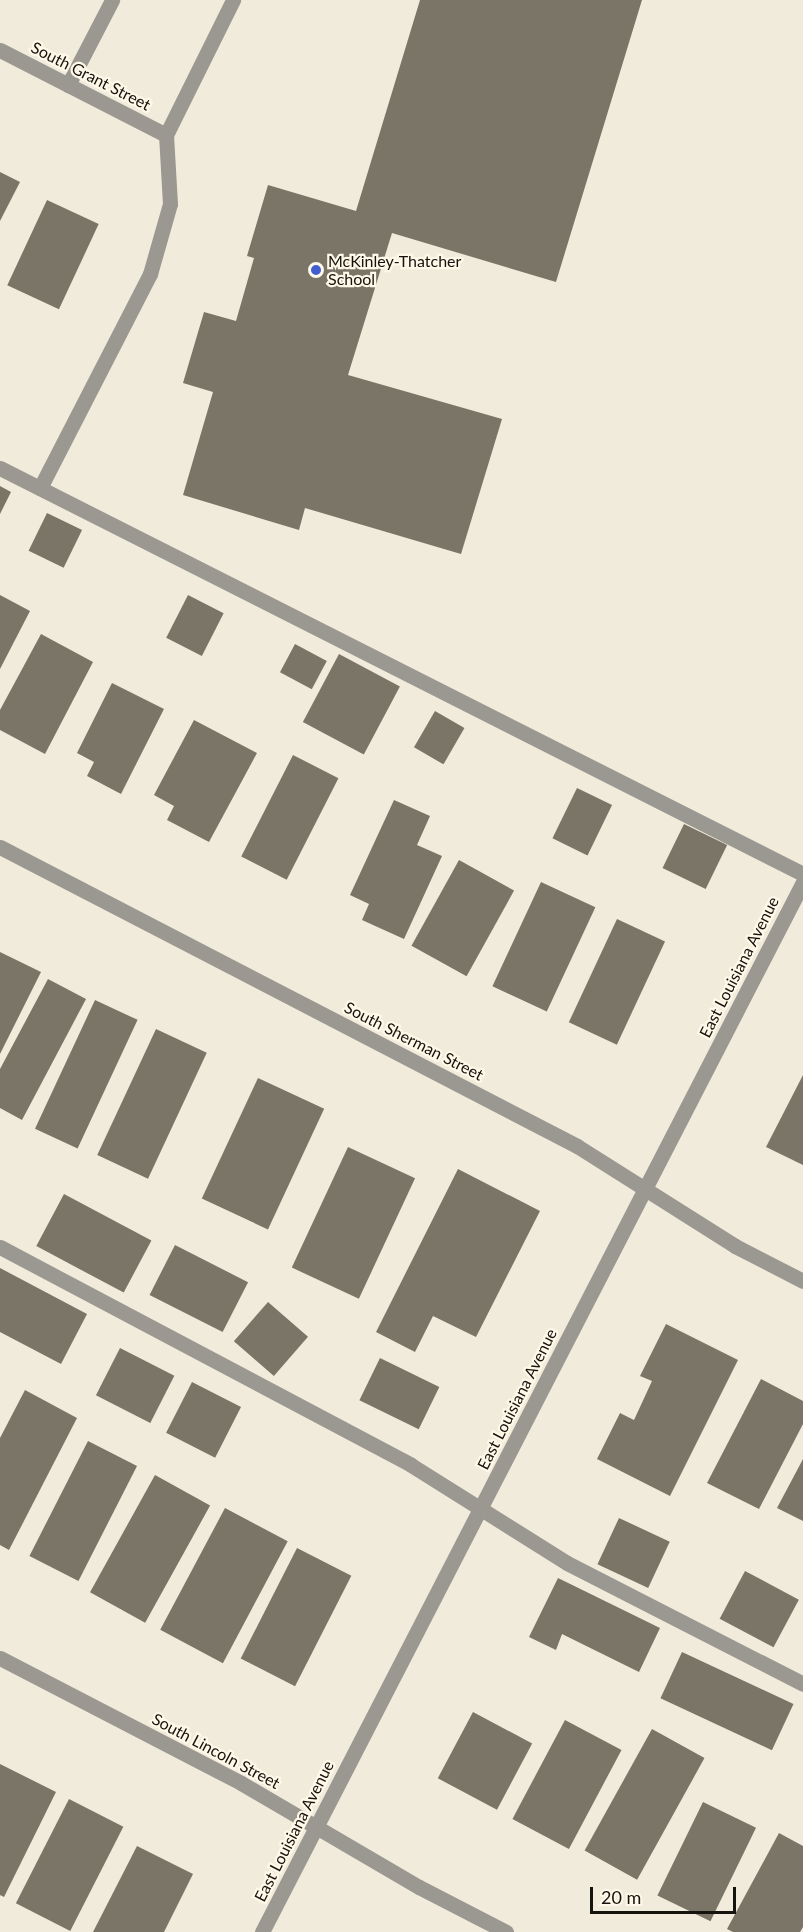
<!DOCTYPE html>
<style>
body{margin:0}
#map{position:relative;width:803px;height:1932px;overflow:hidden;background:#f1ebdb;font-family:Lato,sans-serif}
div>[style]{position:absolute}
.building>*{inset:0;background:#7b7567;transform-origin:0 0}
.service>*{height:15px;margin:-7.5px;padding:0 7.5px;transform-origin:7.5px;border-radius:7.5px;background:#9b9891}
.minor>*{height:15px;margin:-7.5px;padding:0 7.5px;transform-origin:7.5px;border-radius:7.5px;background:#9b9891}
.tertiary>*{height:15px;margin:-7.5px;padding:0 7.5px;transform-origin:7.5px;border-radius:7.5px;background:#9b9891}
.dots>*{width:16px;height:16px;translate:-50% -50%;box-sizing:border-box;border:3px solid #fff8e8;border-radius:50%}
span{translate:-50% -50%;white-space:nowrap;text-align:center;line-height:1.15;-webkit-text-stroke:4.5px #fff8e8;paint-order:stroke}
.street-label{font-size:16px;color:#15130e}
.poi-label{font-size:16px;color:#15130e}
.left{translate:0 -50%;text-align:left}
.scale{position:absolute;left:590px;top:1887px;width:146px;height:27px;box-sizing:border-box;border:3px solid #15130e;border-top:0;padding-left:8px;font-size:18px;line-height:21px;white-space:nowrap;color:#15130e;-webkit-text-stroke:4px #fff8e8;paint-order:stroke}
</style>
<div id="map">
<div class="building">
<i style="clip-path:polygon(420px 0,642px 0,556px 282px,392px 233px,348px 375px,502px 419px,461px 554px,305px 508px,299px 530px,183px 495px,213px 392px,183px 383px,204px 312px,236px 321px,254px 258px,247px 256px,268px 185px,356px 211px)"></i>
<i style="clip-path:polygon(0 172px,20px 182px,0 221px)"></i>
<i style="left:47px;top:200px;width:57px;height:94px;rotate:25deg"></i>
<i style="clip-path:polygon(0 486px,11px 492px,0 514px)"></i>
<i style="left:47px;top:513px;width:39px;height:42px;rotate:26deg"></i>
<i style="clip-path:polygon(0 595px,30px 611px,0 669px)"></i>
<i style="left:188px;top:595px;width:40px;height:48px;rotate:27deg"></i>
<i style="clip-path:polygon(41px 634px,93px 662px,45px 754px,0 730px,0 710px)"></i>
<i style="left:295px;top:644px;width:36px;height:32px;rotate:28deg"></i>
<i style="left:339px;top:654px;width:69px;height:77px;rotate:28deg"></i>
<i style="clip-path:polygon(112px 683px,164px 709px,121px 794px,87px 776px,94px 762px,77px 753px)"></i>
<i style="left:435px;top:711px;width:34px;height:42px;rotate:30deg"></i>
<i style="clip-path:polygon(194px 720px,257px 753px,209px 842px,167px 820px,174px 806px,154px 795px)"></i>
<i style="left:293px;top:755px;width:51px;height:114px;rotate:27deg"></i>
<i style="left:577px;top:788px;width:39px;height:56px;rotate:26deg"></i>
<i style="clip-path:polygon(394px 800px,430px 816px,417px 845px,442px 856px,404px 939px,362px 920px,369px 904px,350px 895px)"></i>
<i style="left:684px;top:824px;width:48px;height:49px;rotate:26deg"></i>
<i style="left:459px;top:860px;width:63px;height:98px;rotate:29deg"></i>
<i style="left:541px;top:882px;width:60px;height:115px;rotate:25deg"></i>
<i style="left:617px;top:919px;width:53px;height:114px;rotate:25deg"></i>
<i style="clip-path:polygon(0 952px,41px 972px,0 1054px)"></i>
<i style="clip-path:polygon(48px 979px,86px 999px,22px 1120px,0 1108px,0 1069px)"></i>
<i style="left:95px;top:1000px;width:47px;height:142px;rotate:25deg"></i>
<i style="left:156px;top:1029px;width:56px;height:139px;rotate:25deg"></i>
<i style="clip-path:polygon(803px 1075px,803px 1165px,766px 1147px)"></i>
<i style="left:258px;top:1078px;width:73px;height:133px;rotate:25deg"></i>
<i style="left:348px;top:1147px;width:74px;height:133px;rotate:25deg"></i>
<i style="clip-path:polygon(458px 1169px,540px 1211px,476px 1337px,433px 1316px,415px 1352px,376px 1332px)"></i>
<i style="left:64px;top:1194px;width:99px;height:59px;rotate:28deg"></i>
<i style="left:175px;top:1245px;width:82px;height:56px;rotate:27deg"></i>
<i style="clip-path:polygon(0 1268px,87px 1314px,61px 1364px,0 1332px)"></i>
<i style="left:268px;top:1302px;width:53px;height:52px;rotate:41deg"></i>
<i style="clip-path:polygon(666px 1324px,738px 1360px,670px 1496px,597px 1459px,620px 1413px,634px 1420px,652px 1381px,640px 1376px)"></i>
<i style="left:120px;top:1348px;width:61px;height:53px;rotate:27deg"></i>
<i style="left:380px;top:1358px;width:66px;height:47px;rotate:26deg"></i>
<i style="clip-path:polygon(761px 1379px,803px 1401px,803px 1424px,759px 1509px,707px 1483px)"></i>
<i style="left:192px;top:1382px;width:55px;height:57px;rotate:27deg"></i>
<i style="clip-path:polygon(25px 1390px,77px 1418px,9px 1550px,0 1545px,0 1438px)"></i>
<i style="left:88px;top:1441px;width:55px;height:129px;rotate:27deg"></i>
<i style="clip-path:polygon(803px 1459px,803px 1521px,777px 1508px)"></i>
<i style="left:155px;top:1475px;width:63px;height:134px;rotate:29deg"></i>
<i style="left:225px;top:1508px;width:71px;height:138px;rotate:28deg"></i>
<i style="left:619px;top:1518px;width:56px;height:51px;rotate:25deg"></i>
<i style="left:297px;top:1548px;width:61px;height:124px;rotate:27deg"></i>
<i style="left:745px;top:1571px;width:61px;height:54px;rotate:28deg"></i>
<i style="clip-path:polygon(558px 1578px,660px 1628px,639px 1672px,562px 1634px,556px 1650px,529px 1637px)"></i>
<i style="left:682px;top:1652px;width:123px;height:51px;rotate:25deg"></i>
<i style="left:473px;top:1712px;width:67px;height:75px;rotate:28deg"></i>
<i style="left:565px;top:1720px;width:64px;height:112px;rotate:28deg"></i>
<i style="left:652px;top:1729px;width:60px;height:139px;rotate:29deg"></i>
<i style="clip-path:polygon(0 1764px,56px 1792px,4px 1897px,0 1895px)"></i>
<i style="left:69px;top:1799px;width:61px;height:117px;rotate:27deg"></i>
<i style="left:703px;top:1802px;width:59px;height:104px;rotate:26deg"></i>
<i style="clip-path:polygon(779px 1833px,803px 1846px,803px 1927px,800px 1932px,733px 1932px,727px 1929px)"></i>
<i style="clip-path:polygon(137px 1846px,193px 1874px,164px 1932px,93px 1932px)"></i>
</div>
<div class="service">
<i style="left:68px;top:85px;width:96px;rotate:-62.6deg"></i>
<i style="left:0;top:468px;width:900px;rotate:26.82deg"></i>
<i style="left:40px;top:488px;width:241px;rotate:-62.8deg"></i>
<i style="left:150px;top:274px;width:73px;rotate:-74.1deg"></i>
<i style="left:170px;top:204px;width:69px;rotate:-93.3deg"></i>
<i style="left:166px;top:135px;width:151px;rotate:-63.6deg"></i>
<i style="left:0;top:1247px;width:465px;rotate:27.9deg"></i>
<i style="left:411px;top:1465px;width:184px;rotate:32.1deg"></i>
<i style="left:567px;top:1563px;width:265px;rotate:27.1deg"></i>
</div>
<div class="minor">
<i style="left:0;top:50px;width:186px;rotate:27.1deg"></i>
<i style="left:0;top:847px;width:650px;rotate:27.39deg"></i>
<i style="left:577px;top:1146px;width:187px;rotate:32.3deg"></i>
<i style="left:735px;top:1246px;width:76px;rotate:27.2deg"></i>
<i style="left:0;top:1658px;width:271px;rotate:27.4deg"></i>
<i style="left:241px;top:1783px;width:206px;rotate:30.3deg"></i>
<i style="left:419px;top:1887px;width:98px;rotate:27.3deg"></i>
</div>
<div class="tertiary">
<i style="left:262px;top:1932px;width:1181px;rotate:-62.74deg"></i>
</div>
<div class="dots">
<i style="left:316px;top:270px;background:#415ed1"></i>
</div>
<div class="street-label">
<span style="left:91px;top:76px;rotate:27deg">South Grant Street</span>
<span style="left:739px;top:967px;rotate:-63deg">East Louisiana Avenue</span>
<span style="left:414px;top:1041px;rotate:27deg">South Sherman Street</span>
<span style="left:517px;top:1399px;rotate:-63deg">East Louisiana Avenue</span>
<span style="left:216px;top:1751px;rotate:28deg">South Lincoln Street</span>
<span style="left:294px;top:1831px;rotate:-63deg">East Louisiana Avenue</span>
</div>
<div class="poi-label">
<span class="left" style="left:328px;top:270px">McKinley-Thatcher<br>School</span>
</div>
<div class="scale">20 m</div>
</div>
